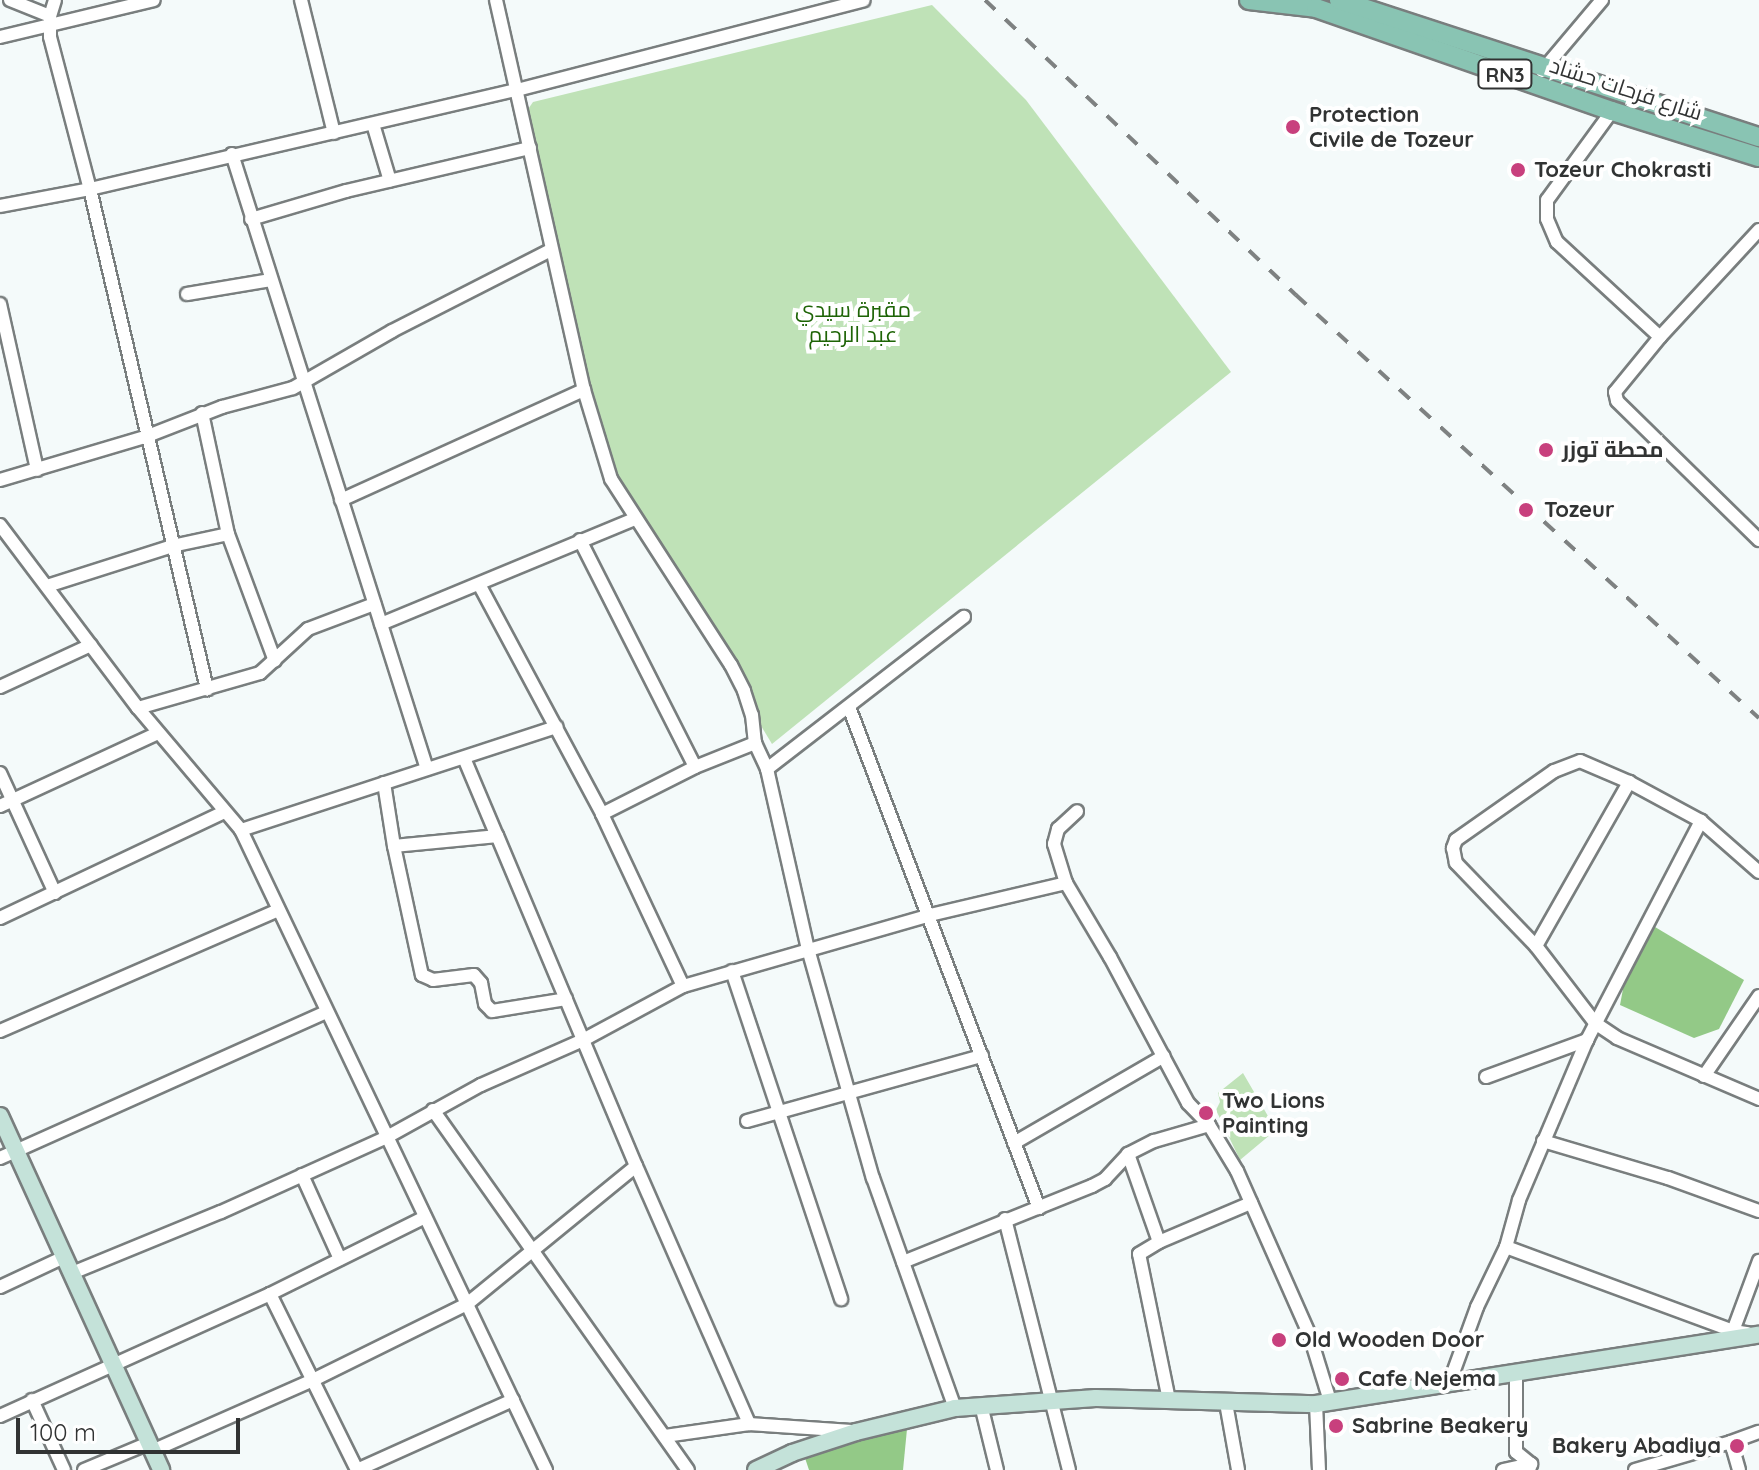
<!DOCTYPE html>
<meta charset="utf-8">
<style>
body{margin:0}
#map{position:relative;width:1759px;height:1470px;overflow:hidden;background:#f4fafa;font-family:Quicksand,Cairo,sans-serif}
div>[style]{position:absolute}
.green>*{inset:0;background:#bfe2b7}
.forest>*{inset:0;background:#93c987}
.roads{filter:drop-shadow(2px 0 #797e7e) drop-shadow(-2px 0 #797e7e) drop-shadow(0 2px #797e7e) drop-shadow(0 -2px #797e7e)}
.street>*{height:12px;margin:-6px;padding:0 6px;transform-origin:6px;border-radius:6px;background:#fff}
.secondary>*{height:16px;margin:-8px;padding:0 8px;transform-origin:8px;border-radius:8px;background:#c4e2d9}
.primary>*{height:18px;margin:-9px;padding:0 9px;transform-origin:9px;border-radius:9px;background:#89c4b3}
.rail>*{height:4px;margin-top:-2px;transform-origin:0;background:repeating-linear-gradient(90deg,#7e8181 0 14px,transparent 0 28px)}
.dots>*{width:22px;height:22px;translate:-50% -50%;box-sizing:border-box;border:4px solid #fff;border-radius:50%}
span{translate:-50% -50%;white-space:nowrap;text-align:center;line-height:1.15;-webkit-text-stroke:8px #fff;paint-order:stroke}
.shield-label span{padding:2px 6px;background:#fff;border:2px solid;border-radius:6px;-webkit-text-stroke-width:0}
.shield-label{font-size:20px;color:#313333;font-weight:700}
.street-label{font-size:22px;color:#313333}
.poi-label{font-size:22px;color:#313333;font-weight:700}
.left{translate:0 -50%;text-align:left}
.right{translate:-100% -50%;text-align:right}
.park-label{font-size:22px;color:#1e6406}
.scale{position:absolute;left:16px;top:1418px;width:224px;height:36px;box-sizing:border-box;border:4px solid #313333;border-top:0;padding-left:10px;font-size:24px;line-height:28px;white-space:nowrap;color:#313333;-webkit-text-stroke:6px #fff;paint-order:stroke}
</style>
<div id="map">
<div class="green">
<i style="clip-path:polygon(932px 5px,1026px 100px,1231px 372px,772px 744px,611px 479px,524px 115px,533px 102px)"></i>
<i style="clip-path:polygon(1243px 1073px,1276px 1130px,1240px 1160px,1216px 1110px,1220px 1102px,1218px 1093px)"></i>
</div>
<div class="forest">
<i style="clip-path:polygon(1655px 927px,1744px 980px,1719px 1029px,1694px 1038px,1620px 1005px,1625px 978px)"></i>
<i style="clip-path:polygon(907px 1429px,903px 1470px,809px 1470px,804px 1455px)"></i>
</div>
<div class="roads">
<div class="street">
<i style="left:10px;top:0;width:43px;rotate:21.8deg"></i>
<i style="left:55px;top:0;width:17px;rotate:107deg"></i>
<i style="left:50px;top:16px;width:21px;rotate:90deg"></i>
<i style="left:50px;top:37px;width:157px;rotate:75.3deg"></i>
<i style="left:90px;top:189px;width:514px;rotate:76.83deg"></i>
<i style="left:301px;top:0;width:137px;rotate:76.1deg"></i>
<i style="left:496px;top:0;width:400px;rotate:77.3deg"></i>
<i style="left:584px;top:390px;width:93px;rotate:73.1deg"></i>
<i style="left:611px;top:479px;width:221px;rotate:57.2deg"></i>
<i style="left:731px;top:665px;width:29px;rotate:63deg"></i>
<i style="left:744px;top:691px;width:25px;rotate:72deg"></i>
<i style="left:752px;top:715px;width:28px;rotate:84deg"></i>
<i style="left:755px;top:743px;width:29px;rotate:65deg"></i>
<i style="left:767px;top:769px;width:185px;rotate:77.2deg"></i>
<i style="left:808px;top:949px;width:238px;rotate:74.2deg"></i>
<i style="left:873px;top:1178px;width:244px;rotate:70.4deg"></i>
<i style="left:0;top:37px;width:158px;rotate:-13.5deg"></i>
<i style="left:1542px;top:71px;width:93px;rotate:-49.8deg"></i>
<i style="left:1612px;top:111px;width:110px;rotate:126.1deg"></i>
<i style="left:1547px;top:200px;width:19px;rotate:90deg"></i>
<i style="left:1547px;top:219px;width:25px;rotate:67deg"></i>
<i style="left:1557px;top:242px;width:140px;rotate:42.7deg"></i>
<i style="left:373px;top:124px;width:59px;rotate:73.4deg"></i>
<i style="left:232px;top:154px;width:645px;rotate:72.41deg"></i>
<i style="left:0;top:206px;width:92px;rotate:-10.7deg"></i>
<i style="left:90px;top:189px;width:438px;rotate:-13.1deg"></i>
<i style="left:517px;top:90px;width:358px;rotate:-14.5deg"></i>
<i style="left:251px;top:219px;width:99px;rotate:-16.4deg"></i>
<i style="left:346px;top:191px;width:189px;rotate:-13.2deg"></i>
<i style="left:1759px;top:230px;width:146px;rotate:132.8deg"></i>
<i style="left:1660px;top:337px;width:71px;rotate:129.3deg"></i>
<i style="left:1615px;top:392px;width:9px;rotate:77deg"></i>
<i style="left:1617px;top:401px;width:199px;rotate:44.4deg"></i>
<i style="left:187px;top:294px;width:85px;rotate:-9.5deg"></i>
<i style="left:0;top:304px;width:170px;rotate:77.4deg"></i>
<i style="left:202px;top:413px;width:124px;rotate:77.9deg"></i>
<i style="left:228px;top:534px;width:135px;rotate:69.7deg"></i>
<i style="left:0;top:480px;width:151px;rotate:-16.5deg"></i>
<i style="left:145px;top:437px;width:83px;rotate:-21.3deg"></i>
<i style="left:222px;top:407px;width:73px;rotate:-15deg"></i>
<i style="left:293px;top:388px;width:114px;rotate:-29.9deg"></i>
<i style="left:392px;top:331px;width:178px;rotate:-27deg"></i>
<i style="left:341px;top:500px;width:267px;rotate:-24.4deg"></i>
<i style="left:0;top:525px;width:229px;rotate:53deg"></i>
<i style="left:138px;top:708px;width:160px;rotate:49.8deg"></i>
<i style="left:241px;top:830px;width:709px;rotate:64.52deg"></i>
<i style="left:580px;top:540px;width:254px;rotate:63.1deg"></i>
<i style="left:47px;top:586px;width:131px;rotate:-17.7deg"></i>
<i style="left:172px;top:546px;width:57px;rotate:-12.1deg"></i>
<i style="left:480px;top:586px;width:259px;rotate:61.8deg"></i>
<i style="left:602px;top:814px;width:190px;rotate:64.8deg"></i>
<i style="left:381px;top:624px;width:274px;rotate:-22.5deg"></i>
<i style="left:0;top:687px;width:100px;rotate:-24.8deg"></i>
<i style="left:849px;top:707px;width:536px;rotate:69.23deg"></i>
<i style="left:138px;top:708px;width:127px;rotate:-16deg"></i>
<i style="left:260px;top:673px;width:65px;rotate:-42.5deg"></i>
<i style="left:308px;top:629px;width:71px;rotate:-20.7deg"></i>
<i style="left:464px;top:758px;width:85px;rotate:67.1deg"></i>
<i style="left:767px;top:769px;width:249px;rotate:-37.7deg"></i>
<i style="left:0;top:773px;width:132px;rotate:65.4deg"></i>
<i style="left:384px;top:783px;width:64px;rotate:81deg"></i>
<i style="left:394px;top:846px;width:132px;rotate:77.8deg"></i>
<i style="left:422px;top:975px;width:12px;rotate:24deg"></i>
<i style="left:433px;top:980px;width:41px;rotate:-7deg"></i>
<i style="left:474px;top:975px;width:11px;rotate:49deg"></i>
<i style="left:481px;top:983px;width:21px;rotate:79deg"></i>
<i style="left:485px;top:1004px;width:10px;rotate:45deg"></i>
<i style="left:492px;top:1011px;width:75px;rotate:-9.2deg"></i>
<i style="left:0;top:806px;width:174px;rotate:-24.8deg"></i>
<i style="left:602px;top:814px;width:104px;rotate:-26.8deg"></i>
<i style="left:695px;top:767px;width:65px;rotate:-21.8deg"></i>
<i style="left:241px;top:830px;width:332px;rotate:-18.1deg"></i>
<i style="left:1759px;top:872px;width:77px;rotate:-138.7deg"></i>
<i style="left:1701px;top:821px;width:82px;rotate:-151.6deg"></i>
<i style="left:1629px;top:782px;width:53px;rotate:-156.8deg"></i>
<i style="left:1580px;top:761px;width:28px;rotate:159deg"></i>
<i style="left:1554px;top:771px;width:120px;rotate:144.9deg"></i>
<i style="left:1456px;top:840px;width:9px;rotate:111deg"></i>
<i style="left:1453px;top:848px;width:15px;rotate:79deg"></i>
<i style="left:1456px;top:863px;width:115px;rotate:46.1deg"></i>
<i style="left:1536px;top:946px;width:97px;rotate:52.5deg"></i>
<i style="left:1595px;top:1023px;width:27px;rotate:34deg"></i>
<i style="left:1617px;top:1038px;width:155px;rotate:23.2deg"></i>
<i style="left:1066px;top:883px;width:86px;rotate:59.3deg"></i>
<i style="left:1110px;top:957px;width:166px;rotate:61.9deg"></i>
<i style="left:1188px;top:1103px;width:30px;rotate:46deg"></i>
<i style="left:1209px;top:1125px;width:54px;rotate:58.7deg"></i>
<i style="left:1237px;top:1171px;width:180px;rotate:66.1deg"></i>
<i style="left:1310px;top:1336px;width:68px;rotate:72.9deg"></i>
<i style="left:0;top:918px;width:248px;rotate:-25.3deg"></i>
<i style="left:1536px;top:946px;width:189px;rotate:-60.4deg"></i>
<i style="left:732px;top:971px;width:346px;rotate:71.6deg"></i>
<i style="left:0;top:1031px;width:303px;rotate:-23.5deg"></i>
<i style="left:1704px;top:1076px;width:97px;rotate:-55.5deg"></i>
<i style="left:1486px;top:1077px;width:108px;rotate:-20.1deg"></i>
<i style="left:433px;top:1110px;width:441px;rotate:54.7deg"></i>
<i style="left:747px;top:1121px;width:244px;rotate:-15.5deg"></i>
<i style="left:1543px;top:1141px;width:130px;rotate:16.5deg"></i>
<i style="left:1668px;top:1178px;width:97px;rotate:19.9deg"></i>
<i style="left:1014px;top:1143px;width:173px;rotate:-30.1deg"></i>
<i style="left:1128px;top:1154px;width:93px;rotate:70.6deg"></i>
<i style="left:0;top:1158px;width:358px;rotate:-24.1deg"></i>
<i style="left:636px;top:1166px;width:282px;rotate:66.3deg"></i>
<i style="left:749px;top:1424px;width:103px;rotate:3.9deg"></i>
<i style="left:302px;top:1175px;width:92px;rotate:65.7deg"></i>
<i style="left:1005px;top:1219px;width:259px;rotate:75.7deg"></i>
<i style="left:1506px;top:1247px;width:242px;rotate:20.3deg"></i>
<i style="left:1733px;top:1331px;width:15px;rotate:8deg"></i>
<i style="left:903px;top:1262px;width:204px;rotate:-21.9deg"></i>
<i style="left:1092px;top:1186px;width:15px;rotate:-28deg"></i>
<i style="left:1105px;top:1179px;width:34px;rotate:-47deg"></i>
<i style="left:1128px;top:1154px;width:29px;rotate:-27deg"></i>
<i style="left:1154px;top:1141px;width:57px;rotate:-16.2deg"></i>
<i style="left:72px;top:1273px;width:161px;rotate:-22.3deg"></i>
<i style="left:221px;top:1212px;width:182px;rotate:-24.3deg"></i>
<i style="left:387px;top:1137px;width:107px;rotate:-29deg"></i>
<i style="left:481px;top:1085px;width:111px;rotate:-23.8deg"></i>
<i style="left:583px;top:1040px;width:114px;rotate:-28.4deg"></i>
<i style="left:683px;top:986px;width:257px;rotate:-16deg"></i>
<i style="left:930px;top:915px;width:140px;rotate:-13.2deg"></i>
<i style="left:1066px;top:883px;width:41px;rotate:-107.1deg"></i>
<i style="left:1054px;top:844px;width:16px;rotate:-75deg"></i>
<i style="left:1058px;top:829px;width:26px;rotate:-43deg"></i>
<i style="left:0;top:1287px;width:71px;rotate:-25.1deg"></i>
<i style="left:270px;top:1294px;width:196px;rotate:63.7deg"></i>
<i style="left:357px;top:1470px;width:171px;rotate:-24.2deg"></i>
<i style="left:1733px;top:1331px;width:75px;rotate:-69.6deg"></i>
<i style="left:1516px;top:1373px;width:79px;rotate:90deg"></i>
<i style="left:1516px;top:1452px;width:19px;rotate:39deg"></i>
<i style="left:1531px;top:1464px;width:6px;rotate:108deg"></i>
<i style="left:1449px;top:1384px;width:82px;rotate:-70deg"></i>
<i style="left:1477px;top:1307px;width:67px;rotate:-64.2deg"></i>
<i style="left:1506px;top:1247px;width:49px;rotate:-74.5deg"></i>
<i style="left:1519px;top:1200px;width:174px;rotate:-67deg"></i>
<i style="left:1587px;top:1040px;width:247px;rotate:-62.5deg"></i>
<i style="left:32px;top:1400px;width:77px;rotate:65.4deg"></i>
<i style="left:1169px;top:1400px;width:149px;rotate:-101.6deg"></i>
<i style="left:1139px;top:1254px;width:23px;rotate:-31deg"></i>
<i style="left:1159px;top:1242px;width:100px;rotate:-23deg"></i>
<i style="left:1226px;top:1403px;width:68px;rotate:79.8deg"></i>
<i style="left:1316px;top:1404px;width:66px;rotate:87.4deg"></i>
<i style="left:981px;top:1405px;width:67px;rotate:76.2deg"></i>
<i style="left:0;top:1416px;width:296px;rotate:-24.3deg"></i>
<i style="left:270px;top:1294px;width:173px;rotate:-26.4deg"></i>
<i style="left:665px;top:1436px;width:85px;rotate:-8.1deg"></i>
<i style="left:1731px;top:1442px;width:30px;rotate:-20deg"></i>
<i style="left:152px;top:1451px;width:176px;rotate:-23.8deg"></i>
<i style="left:313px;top:1380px;width:172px;rotate:-26.3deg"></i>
<i style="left:467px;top:1304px;width:218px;rotate:-39.2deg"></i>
<i style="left:636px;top:1166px;width:358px;rotate:-112.8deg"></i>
<i style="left:497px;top:836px;width:103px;rotate:174.5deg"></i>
<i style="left:84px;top:1470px;width:70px;rotate:-22.6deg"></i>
<i style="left:1503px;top:1470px;width:29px;rotate:-12deg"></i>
<i style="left:1635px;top:1470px;width:100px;rotate:-16.3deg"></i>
<i style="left:1731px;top:1442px;width:29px;rotate:74deg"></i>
</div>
<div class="secondary">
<i style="left:0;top:1116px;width:389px;rotate:65.5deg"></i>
<i style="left:756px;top:1470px;width:40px;rotate:-25deg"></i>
<i style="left:792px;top:1453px;width:67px;rotate:-18.2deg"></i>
<i style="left:856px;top:1432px;width:102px;rotate:-13.6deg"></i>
<i style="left:955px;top:1408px;width:141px;rotate:-4.1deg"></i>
<i style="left:1096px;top:1398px;width:220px;rotate:1.6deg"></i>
<i style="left:1316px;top:1404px;width:448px;rotate:-8.9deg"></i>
</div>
<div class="primary">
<i style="left:1249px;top:0;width:67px;rotate:6.8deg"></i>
<i style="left:1316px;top:8px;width:313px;rotate:19.2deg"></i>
<i style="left:1612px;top:111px;width:154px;rotate:17.4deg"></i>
<i style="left:1339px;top:0;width:442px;rotate:18.1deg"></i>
</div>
</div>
<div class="rail">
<i style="left:985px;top:0;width:429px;rotate:43.5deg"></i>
<i style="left:1296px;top:295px;width:627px;rotate:42.42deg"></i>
</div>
<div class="dots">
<i style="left:1293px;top:127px;background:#c8407d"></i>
<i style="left:1518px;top:170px;background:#c8407d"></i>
<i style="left:1546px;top:450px;background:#c8407d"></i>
<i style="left:1526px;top:510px;background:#c8407d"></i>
<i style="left:1206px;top:1113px;background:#c8407d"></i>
<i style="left:1279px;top:1340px;background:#c8407d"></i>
<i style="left:1342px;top:1379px;background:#c8407d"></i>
<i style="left:1336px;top:1426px;background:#c8407d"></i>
<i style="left:1737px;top:1446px;background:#c8407d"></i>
</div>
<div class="shield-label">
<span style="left:1505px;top:74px">RN3</span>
</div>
<div class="street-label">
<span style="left:1626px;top:89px;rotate:18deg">شارع فرحات حشاد</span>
</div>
<div class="poi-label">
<span class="left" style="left:1309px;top:127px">Protection<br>Civile de Tozeur</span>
<span class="left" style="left:1534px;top:170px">Tozeur Chokrasti</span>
<span class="left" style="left:1562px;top:450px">محطة توزر</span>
<span class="left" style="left:1544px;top:510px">Tozeur</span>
<span class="left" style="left:1222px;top:1113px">Two Lions<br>Painting</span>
<span class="left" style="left:1295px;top:1340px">Old Wooden Door</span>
<span class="left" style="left:1358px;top:1379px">Cafe Nejema</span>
<span class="left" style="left:1352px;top:1426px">Sabrine Beakery</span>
<span class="right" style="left:1721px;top:1446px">Bakery Abadiya</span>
</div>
<div class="park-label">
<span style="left:853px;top:322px">مقبرة سيدي<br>عبد الرحيم</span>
</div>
<div class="scale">100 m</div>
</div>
